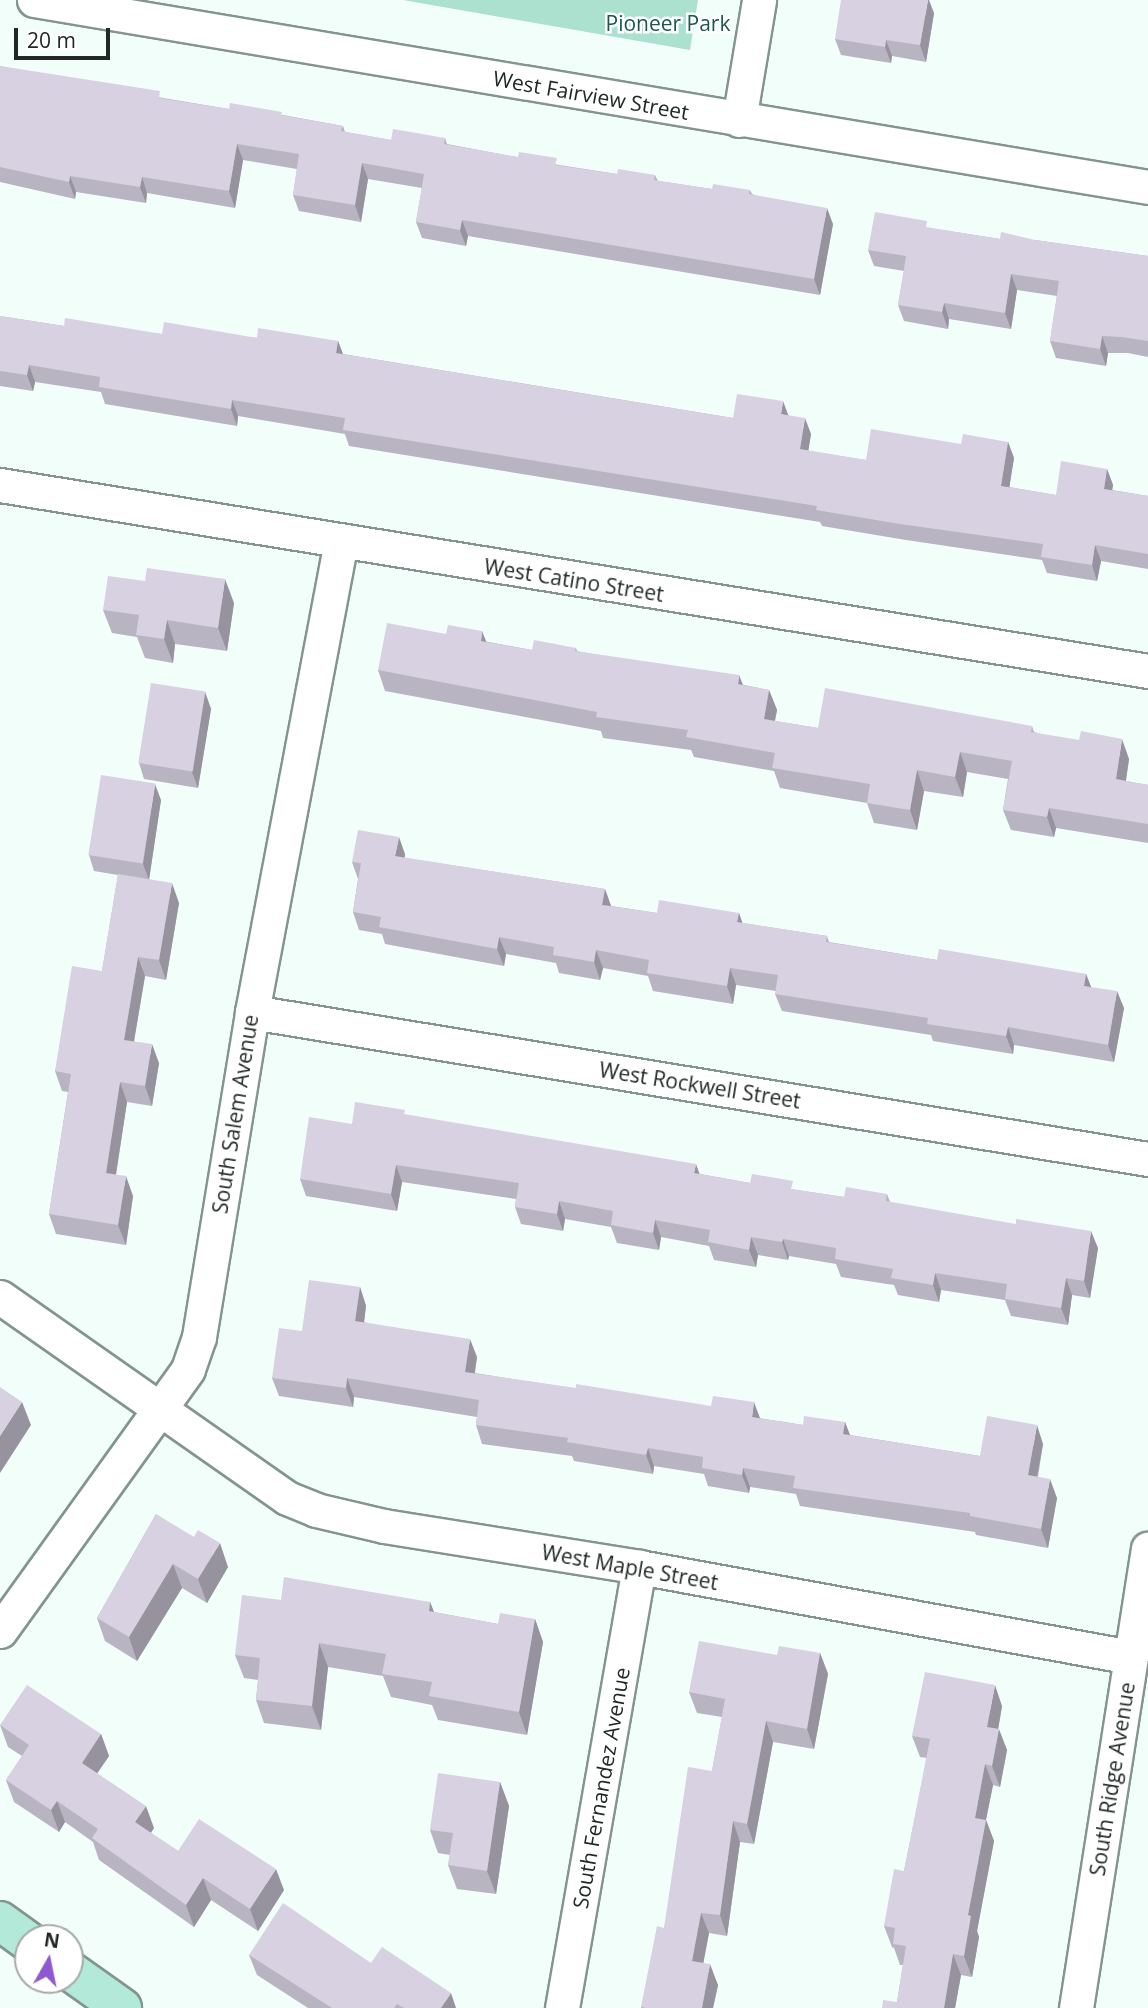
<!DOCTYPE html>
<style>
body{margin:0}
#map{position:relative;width:1148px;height:2008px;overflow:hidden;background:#f2fefa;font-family:"Open Sans",sans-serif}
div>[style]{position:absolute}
.green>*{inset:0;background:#ace0cf}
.roads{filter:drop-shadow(2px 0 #82958e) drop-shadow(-2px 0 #82958e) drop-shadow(0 2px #82958e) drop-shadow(0 -2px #82958e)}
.minor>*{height:33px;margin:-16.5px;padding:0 16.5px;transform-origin:16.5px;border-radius:16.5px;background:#fff}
.major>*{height:38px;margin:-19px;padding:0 19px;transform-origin:19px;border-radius:19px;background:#b2e9d9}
.wall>*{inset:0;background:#b9b4c2}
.shaded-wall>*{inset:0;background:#96929e}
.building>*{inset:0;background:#d7d1e2;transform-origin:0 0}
span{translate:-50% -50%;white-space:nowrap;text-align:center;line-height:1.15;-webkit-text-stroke:5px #fff;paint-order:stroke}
.park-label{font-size:21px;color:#1a594a}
.street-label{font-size:21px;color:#212826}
.north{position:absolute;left:14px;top:1924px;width:70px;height:70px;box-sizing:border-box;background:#fff;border:2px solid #a6a9a8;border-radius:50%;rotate:9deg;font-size:19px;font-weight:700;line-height:28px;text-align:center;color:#212826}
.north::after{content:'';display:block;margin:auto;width:24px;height:32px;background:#8e58d0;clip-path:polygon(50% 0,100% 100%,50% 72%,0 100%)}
.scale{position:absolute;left:14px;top:28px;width:96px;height:32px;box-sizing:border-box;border:4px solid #212826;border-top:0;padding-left:9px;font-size:21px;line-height:24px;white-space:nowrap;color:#212826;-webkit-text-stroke:5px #fff;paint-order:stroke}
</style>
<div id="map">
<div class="green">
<i style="clip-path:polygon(403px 0,698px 0,690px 50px)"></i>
</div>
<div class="roads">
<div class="minor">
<i style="left:34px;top:0;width:1130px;rotate:9.53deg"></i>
<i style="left:739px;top:120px;width:122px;rotate:-80.5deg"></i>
<i style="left:0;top:485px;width:1163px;rotate:9.2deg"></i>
<i style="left:252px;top:1012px;width:908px;rotate:9.32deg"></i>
<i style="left:0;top:1297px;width:350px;rotate:35deg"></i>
<i style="left:287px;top:1498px;width:31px;rotate:22deg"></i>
<i style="left:316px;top:1510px;width:70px;rotate:13.2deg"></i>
<i style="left:384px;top:1526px;width:258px;rotate:9.1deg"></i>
<i style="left:639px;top:1567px;width:500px;rotate:10.37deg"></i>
<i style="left:0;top:1631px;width:322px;rotate:-54.3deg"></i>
<i style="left:188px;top:1369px;width:34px;rotate:-71deg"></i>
<i style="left:199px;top:1337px;width:329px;rotate:-80.7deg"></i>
<i style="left:252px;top:1012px;width:478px;rotate:-79.3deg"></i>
<i style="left:562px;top:2008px;width:448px;rotate:-80.1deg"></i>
<i style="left:1076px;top:2008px;width:465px;rotate:-81.1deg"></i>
</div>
<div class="major">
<i style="left:0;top:1921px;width:34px;rotate:36deg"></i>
<i style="left:70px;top:1971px;width:64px;rotate:35.4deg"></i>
</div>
</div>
<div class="wall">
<i style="clip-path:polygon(934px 13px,926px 62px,892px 56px,891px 63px,841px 55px,835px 39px)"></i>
<i style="clip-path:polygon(0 66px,163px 98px,229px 109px,283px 115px,343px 126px,345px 132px,391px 140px,445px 138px,447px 144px,559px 165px,617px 174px,655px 175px,658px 181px,712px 189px,750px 190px,752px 194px,833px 224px,820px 295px,468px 236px,466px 246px,422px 238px,416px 222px,422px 188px,368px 179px,361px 222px,299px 211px,293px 195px,297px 169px,243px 160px,235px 208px,147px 193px,146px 203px,76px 192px,75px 199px,0 182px)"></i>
<i style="clip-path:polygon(929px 228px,1000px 239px,1035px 240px,1148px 256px,1148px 357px,1128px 353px,1108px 353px,1106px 366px,1056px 358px,1050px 341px,1057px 296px,1017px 290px,1011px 329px,949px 319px,948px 329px,904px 321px,898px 305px,904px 271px,874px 266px,868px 250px)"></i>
<i style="clip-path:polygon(0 316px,64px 326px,162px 334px,338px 341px,343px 354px,733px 418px,788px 415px,811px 434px,808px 451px,866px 460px,961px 444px,1008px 442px,1014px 458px,1009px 487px,1056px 495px,1107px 469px,1113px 485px,1112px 490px,1148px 496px,1148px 569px,1101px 561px,1097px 581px,1047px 573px,1042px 560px,906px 540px,822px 526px,820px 522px,349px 446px,345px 434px,238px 416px,237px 426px,105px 404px,101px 392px,35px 382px,33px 391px,0 386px)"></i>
<i style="clip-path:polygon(234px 603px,227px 651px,175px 644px,173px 663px,145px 658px,137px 637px,112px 633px,103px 610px)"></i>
<i style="clip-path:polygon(446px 634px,532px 650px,576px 648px,577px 651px,769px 690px,777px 710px,775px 721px,818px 728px,1032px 726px,1034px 732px,1129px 759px,1126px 781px,1148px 785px,1148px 843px,1056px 828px,1054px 837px,1011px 830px,1003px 810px,1008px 779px,967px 772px,963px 797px,924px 791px,917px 830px,874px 823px,867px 803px,780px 788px,774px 771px,694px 757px,691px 750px,603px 738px,601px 731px,385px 691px,378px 670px)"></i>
<i style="clip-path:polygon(205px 692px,211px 709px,198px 788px,144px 779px,139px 763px)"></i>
<i style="clip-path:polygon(161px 800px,149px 879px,179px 903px,166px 980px,145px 976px,134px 1041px,159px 1063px,152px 1106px,127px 1102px,116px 1175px,133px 1196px,126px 1245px,56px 1234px,49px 1214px,68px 1092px,62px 1091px,55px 1071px,102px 971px,118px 875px,94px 871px,89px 855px)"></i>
<i style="clip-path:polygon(405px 854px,405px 858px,605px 889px,611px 906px,657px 913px,739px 913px,742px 923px,827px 936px,829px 942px,937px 960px,1086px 974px,1091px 987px,1124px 1008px,1114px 1062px,1014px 1045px,1013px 1054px,933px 1041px,931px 1035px,782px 1011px,775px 994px,776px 991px,736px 985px,733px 1004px,653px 991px,648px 976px,603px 968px,600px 980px,559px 973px,556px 963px,506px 954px,504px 966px,385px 944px,382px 934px,359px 930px,353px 912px,358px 879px,352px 862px)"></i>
<i style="clip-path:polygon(406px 1115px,700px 1174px,750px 1183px,844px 1197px,887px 1194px,890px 1202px,1098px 1248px,1090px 1298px,1072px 1295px,1068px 1325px,1011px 1316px,1005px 1300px,941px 1290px,939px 1302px,898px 1295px,894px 1285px,841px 1277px,836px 1264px,789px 1256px,788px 1260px,758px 1255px,756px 1267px,714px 1260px,709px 1246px,661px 1237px,659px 1250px,617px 1243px,611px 1227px,565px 1219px,563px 1231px,521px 1224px,515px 1207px,516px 1199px,402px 1182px,397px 1211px,306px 1196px,300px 1179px,352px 1124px)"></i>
<i style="clip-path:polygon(360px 1287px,366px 1306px,364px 1322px,477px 1357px,475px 1373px,803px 1425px,845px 1422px,850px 1435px,980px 1456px,1043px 1444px,1038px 1477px,1057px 1498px,1048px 1548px,976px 1535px,975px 1532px,800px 1506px,796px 1494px,750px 1487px,749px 1493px,708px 1486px,704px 1474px,654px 1466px,653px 1474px,574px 1461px,572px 1456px,482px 1444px,476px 1425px,477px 1417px,354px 1397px,353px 1407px,279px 1396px,272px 1378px,302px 1331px)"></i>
<i style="clip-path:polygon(156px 1514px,228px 1567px,207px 1603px,182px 1588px,137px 1661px,105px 1641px,97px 1618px)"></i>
<i style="clip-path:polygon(281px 1600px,430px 1602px,434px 1612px,498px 1624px,535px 1619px,543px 1642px,527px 1735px,438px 1720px,432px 1705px,391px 1697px,383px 1676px,328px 1667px,321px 1730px,264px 1723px,256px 1700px,258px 1680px,244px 1678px,235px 1655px)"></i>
<i style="clip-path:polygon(820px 1653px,828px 1674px,814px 1749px,773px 1742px,754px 1844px,740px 1842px,727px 1936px,709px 1933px,703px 1963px,718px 1985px,713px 2008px,641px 2008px,664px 1928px,712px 1771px,722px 1717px,697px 1713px,689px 1692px,777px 1655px)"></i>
<i style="clip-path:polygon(1002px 1706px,998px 1729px,1007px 1750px,1000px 1787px,993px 1785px,986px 1820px,994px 1841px,977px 1931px,979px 1937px,972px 1977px,961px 1975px,955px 2008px,882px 2008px,897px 2002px,903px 1965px,900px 1965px,894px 1948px,892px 1947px,884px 1926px,904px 1871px,927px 1758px,920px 1757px,912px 1736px)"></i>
<i style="clip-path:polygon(0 1725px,101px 1734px,109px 1756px,97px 1773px,154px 1828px,151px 1833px,178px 1851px,284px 1890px,258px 1931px,211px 1900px,194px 1927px,99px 1860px,93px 1842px,65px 1822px,59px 1832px,14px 1802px,6px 1780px,22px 1756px,8px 1747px)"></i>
<i style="clip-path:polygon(500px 1782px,509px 1806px,496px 1894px,457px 1889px,448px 1865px,450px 1855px,438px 1853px,430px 1830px)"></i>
<i style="clip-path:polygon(249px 1955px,371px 1963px,456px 2008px,308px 2008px,257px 1975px)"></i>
</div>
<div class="shaded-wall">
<i style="clip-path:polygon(928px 0,929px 0,934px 13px,926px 62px,920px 45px)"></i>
<i style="clip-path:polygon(886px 40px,892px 56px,891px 63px,885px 47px)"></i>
<i style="clip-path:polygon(237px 144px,243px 160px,235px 208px,229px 191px)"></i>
<i style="clip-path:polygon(362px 163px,368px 179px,361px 222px,355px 205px)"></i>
<i style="clip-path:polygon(70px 176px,76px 192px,75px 199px,69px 182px)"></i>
<i style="clip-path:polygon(142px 177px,147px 193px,146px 203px,140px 187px)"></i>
<i style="clip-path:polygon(827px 208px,833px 224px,820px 295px,814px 279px)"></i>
<i style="clip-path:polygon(462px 220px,468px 236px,466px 246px,460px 230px)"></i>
<i style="clip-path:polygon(1011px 274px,1017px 290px,1011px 329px,1005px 313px)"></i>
<i style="clip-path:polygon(944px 303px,949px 319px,948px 329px,942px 312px)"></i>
<i style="clip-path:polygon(1102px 336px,1108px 353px,1106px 366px,1100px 349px)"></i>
<i style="clip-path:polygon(338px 341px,344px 357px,336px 353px)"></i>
<i style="clip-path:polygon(29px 365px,35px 382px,33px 391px,27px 375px)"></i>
<i style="clip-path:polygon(232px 400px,238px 416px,237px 426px,231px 409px)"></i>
<i style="clip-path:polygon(783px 401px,789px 417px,781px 414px)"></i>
<i style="clip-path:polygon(805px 418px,811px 434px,806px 465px,800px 449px)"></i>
<i style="clip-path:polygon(1008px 442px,1014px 458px,1007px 502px,1001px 486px)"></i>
<i style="clip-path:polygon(1107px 469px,1113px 485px,1110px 505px,1104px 489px)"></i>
<i style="clip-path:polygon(1095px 545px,1101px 561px,1097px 581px,1092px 565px)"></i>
<i style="clip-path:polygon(225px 579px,234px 603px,227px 651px,218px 628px)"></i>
<i style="clip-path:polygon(167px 620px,175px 644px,173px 663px,164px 639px)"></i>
<i style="clip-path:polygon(482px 631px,490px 651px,481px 641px)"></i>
<i style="clip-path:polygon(739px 675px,747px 695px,738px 684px)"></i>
<i style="clip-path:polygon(769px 690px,777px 710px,771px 739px,764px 719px)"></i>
<i style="clip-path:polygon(205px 692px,211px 709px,198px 788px,192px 772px)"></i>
<i style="clip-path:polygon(1122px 739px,1129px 759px,1123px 799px,1116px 779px)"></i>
<i style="clip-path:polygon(960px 752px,967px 772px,963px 797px,955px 777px)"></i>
<i style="clip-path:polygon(917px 770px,924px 791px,917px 830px,910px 810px)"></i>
<i style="clip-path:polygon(155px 784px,161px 800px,149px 880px,143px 864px)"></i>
<i style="clip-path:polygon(1049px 808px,1056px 828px,1054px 837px,1047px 817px)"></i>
<i style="clip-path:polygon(399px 837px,405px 854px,402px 873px,395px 856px)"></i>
<i style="clip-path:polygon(172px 883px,179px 903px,166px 980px,159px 960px)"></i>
<i style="clip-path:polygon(605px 889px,611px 906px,602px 905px)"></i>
<i style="clip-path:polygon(739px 913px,745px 930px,737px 922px)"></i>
<i style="clip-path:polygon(499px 937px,506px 954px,504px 966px,497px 949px)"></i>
<i style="clip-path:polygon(596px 950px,603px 968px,600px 980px,594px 962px)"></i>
<i style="clip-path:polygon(138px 957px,145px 976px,131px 1059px,124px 1040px)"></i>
<i style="clip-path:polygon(730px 968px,736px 985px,733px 1004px,727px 986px)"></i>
<i style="clip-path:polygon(1086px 974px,1093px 992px,1084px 986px)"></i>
<i style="clip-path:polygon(1117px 991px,1124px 1008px,1114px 1062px,1108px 1045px)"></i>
<i style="clip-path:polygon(1008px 1027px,1014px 1045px,1013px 1054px,1006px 1036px)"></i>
<i style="clip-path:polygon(152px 1044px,159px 1063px,152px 1106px,145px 1086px)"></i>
<i style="clip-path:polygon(120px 1082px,127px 1102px,113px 1193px,106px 1173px)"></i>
<i style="clip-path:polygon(696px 1164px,702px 1181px,694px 1173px)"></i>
<i style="clip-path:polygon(396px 1165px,402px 1182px,397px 1211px,391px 1194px)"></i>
<i style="clip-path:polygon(126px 1176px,133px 1196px,126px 1245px,118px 1225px)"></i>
<i style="clip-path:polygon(559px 1201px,565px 1219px,563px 1231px,557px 1214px)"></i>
<i style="clip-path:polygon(655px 1220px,661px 1237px,659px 1250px,653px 1233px)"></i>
<i style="clip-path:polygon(1091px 1231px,1098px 1248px,1090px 1298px,1084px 1281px)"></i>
<i style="clip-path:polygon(751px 1237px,758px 1255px,756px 1267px,749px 1250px)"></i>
<i style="clip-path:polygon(783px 1239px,789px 1256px,788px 1260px,782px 1242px)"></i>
<i style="clip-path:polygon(935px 1273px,941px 1290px,939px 1302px,933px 1285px)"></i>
<i style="clip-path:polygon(1066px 1278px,1072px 1295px,1068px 1325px,1061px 1308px)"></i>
<i style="clip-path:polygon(360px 1287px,366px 1306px,362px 1339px,355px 1321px)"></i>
<i style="clip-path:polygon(470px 1339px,477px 1357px,472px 1390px,465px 1372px)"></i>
<i style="clip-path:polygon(347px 1378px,354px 1397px,353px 1407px,346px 1388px)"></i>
<i style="clip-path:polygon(22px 1402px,31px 1425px,0 1473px,0 1436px)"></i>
<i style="clip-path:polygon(754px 1402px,761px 1421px,752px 1417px)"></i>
<i style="clip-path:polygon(845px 1422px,852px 1441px,843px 1434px)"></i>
<i style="clip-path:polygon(1037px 1425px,1043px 1444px,1034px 1493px,1028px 1475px)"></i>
<i style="clip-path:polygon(648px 1448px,654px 1466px,653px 1474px,646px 1455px)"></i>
<i style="clip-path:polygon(743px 1468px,750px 1487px,749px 1493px,742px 1475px)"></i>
<i style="clip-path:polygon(1050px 1479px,1057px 1498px,1048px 1548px,1041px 1529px)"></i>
<i style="clip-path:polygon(220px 1543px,228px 1567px,207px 1603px,198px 1579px)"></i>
<i style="clip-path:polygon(173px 1564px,182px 1588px,137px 1661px,129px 1637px)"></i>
<i style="clip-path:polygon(430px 1602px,439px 1625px,429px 1611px)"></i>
<i style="clip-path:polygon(535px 1619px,543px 1642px,527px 1735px,519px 1712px)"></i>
<i style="clip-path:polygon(319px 1643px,328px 1667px,321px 1730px,312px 1706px)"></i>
<i style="clip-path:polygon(820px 1653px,828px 1674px,814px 1749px,807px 1729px)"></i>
<i style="clip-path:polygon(995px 1685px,1002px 1706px,995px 1748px,987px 1727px)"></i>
<i style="clip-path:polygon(766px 1721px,773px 1742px,754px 1844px,747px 1824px)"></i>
<i style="clip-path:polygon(999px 1729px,1007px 1750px,1000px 1787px,992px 1766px)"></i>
<i style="clip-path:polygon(101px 1734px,109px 1756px,90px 1784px,82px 1763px)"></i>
<i style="clip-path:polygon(985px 1764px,993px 1785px,982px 1839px,975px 1818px)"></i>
<i style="clip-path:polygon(500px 1782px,509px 1806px,496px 1894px,487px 1871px)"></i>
<i style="clip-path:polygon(57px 1801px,65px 1822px,59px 1832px,51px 1810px)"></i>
<i style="clip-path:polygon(146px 1806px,154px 1828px,143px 1844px,135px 1822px)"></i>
<i style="clip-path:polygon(986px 1820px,994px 1841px,977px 1931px,979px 1937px,972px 1977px,964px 1956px,968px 1915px)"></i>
<i style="clip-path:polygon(733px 1821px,740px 1842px,727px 1936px,720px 1915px)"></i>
<i style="clip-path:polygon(276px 1869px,284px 1890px,258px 1931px,250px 1909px)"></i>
<i style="clip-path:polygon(203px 1878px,211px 1900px,194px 1927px,186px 1905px)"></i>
<i style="clip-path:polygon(701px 1913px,709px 1933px,700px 1981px,692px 1961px)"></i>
<i style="clip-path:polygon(953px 1954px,961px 1975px,955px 2008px,944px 2008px)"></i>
<i style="clip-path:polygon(710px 1964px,718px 1985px,713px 2008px,702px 2008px)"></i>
<i style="clip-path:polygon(451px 1993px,456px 2008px,441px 2008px)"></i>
</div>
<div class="building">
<i style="clip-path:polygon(841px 0,928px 0,920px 45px,886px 40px,885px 47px,835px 39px)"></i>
<i style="clip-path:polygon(0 66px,160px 91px,159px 98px,229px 109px,230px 103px,282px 112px,281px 115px,343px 126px,341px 131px,391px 140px,393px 129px,445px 138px,444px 144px,518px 157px,519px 152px,557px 158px,555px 165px,617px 174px,618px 169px,655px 175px,654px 180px,712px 189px,713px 184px,750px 190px,749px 194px,827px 208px,814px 279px,462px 220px,460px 230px,416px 222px,424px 174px,362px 163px,355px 205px,293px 195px,299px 154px,237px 144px,229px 191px,142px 177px,140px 187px,70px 176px,69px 182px,0 167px)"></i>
<i style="clip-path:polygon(875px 212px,927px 221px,926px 227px,1000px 239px,1001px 232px,1035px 240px,1148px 256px,1148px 341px,1122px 337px,1102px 336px,1100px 349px,1050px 341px,1059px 281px,1011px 274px,1005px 313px,944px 303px,942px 312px,898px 305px,906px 256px,868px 250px)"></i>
<i style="clip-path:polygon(0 316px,64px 326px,65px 318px,162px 334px,164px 322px,257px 338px,258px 328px,338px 341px,336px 353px,733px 418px,737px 394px,783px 401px,781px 414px,805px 418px,800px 449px,866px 460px,871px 429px,961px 444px,963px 434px,1008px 442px,1001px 486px,1056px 495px,1061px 461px,1107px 469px,1104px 489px,1148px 496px,1148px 554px,1095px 545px,1092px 565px,1041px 557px,1043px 544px,900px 524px,816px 510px,817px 506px,343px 430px,345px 418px,232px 400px,231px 409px,99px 387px,100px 377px,29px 365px,27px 375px,0 371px)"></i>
<i style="clip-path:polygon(147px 568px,225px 579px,218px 628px,167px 620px,164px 639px,136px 635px,139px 615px,103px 610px,108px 576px,145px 581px)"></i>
<i style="clip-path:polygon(387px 623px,446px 634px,448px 625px,482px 631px,481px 641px,532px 650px,534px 640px,576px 648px,575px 651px,739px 675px,738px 684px,769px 690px,764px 719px,818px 728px,825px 688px,1032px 726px,1031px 732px,1079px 740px,1081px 731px,1122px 739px,1116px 779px,1148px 785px,1148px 824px,1049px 808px,1047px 817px,1003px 810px,1012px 761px,960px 752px,955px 777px,917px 770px,910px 810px,867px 803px,870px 784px,772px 768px,775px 753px,686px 737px,688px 730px,596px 717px,597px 712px,378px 670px)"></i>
<i style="left:151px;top:683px;width:55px;height:81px;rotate:9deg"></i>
<i style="left:101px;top:775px;width:55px;height:81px;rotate:9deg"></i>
<i style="clip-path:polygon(358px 830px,399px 837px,395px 856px,605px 889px,602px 905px,657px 913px,659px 900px,739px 913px,737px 922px,827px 936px,826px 942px,937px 960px,939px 949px,1086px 974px,1084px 986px,1117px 991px,1108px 1045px,1008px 1027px,1006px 1036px,927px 1024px,928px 1018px,775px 994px,778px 975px,730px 968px,727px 986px,647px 973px,649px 960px,596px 950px,594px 962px,553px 955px,554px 947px,499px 937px,497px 949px,379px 927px,381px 917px,353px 912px,361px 863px,352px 862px)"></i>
<i style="clip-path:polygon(118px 874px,172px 883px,159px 960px,138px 957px,124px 1040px,152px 1044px,145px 1086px,120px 1082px,106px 1173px,126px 1176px,118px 1225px,49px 1214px,71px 1074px,55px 1071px,72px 966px,102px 971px)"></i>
<i style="clip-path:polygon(355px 1102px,405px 1110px,404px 1114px,696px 1164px,694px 1173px,750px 1183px,752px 1174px,793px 1181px,791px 1189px,844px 1197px,846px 1187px,887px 1194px,886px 1201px,1016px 1224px,1016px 1219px,1091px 1231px,1084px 1281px,1066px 1278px,1061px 1308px,1005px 1299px,1007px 1284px,935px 1273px,933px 1285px,891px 1278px,893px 1269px,835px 1259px,836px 1248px,783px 1239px,782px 1242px,751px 1237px,749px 1250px,708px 1242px,710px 1230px,655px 1220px,653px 1233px,611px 1225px,613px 1211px,559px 1201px,557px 1214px,515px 1207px,519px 1183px,396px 1165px,391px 1194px,300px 1179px,309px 1117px,352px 1124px)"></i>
<i style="clip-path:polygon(309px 1280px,360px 1287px,355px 1321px,470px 1339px,465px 1372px,576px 1388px,576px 1384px,711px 1406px,713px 1396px,754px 1402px,752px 1417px,803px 1425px,804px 1416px,845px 1422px,843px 1434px,980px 1456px,987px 1416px,1037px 1425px,1028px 1475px,1050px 1479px,1041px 1529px,970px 1516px,970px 1513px,793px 1488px,795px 1476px,743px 1468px,742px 1475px,702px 1468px,703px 1457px,648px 1448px,646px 1455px,567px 1442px,568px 1438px,476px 1425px,479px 1400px,347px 1378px,346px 1388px,272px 1378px,279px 1328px,302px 1331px)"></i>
<i style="clip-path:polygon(0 1387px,22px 1402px,0 1436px)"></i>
<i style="clip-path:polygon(156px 1514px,194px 1537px,198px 1530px,220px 1543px,198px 1579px,173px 1564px,129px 1637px,97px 1618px)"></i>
<i style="clip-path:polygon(284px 1577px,430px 1602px,429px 1611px,498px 1624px,500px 1613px,535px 1619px,519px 1712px,429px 1696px,432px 1682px,382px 1674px,386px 1654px,319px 1643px,312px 1706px,256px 1700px,260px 1658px,235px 1655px,242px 1595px,281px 1600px)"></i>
<i style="clip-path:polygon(699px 1641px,777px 1655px,779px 1646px,820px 1653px,807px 1729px,766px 1721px,747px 1824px,733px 1821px,720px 1915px,701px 1913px,692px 1961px,710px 1964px,702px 2008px,646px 2008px,641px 2007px,657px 1926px,664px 1928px,688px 1767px,712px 1771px,725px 1699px,689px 1692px)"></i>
<i style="clip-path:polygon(925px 1672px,995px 1685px,987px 1727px,999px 1729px,992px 1766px,985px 1764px,975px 1818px,986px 1820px,968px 1915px,971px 1916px,964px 1956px,953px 1954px,944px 2008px,882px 2008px,883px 2000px,897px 2002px,906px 1946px,893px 1944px,895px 1928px,884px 1926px,894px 1869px,904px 1871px,930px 1739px,912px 1736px)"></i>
<i style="clip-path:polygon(27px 1685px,101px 1734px,82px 1763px,146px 1806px,135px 1822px,178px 1851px,199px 1819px,276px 1869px,250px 1909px,203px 1878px,186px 1905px,92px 1838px,98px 1829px,57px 1801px,51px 1810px,6px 1780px,29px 1745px,0 1725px)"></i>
<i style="clip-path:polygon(438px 1773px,500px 1782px,487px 1871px,448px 1865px,453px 1833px,430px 1830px)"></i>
<i style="clip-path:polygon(283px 1903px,371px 1963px,382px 1947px,451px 1993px,441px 2008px,404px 2008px,397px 2004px,394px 2008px,332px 2008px,249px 1955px)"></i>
</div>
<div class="park-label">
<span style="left:668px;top:23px">Pioneer Park</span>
</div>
<div class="street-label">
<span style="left:591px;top:95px;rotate:10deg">West Fairview Street</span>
<span style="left:574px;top:580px;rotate:9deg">West Catino Street</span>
<span style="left:700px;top:1085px;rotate:9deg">West Rockwell Street</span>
<span style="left:235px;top:1114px;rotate:-81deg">South Salem Avenue</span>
<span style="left:630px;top:1567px;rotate:10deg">West Maple Street</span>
<span style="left:1112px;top:1779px;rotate:-81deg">South Ridge Avenue</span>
<span style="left:601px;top:1788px;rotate:-80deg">South Fernandez Avenue</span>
</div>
<div class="north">N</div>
<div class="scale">20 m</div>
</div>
